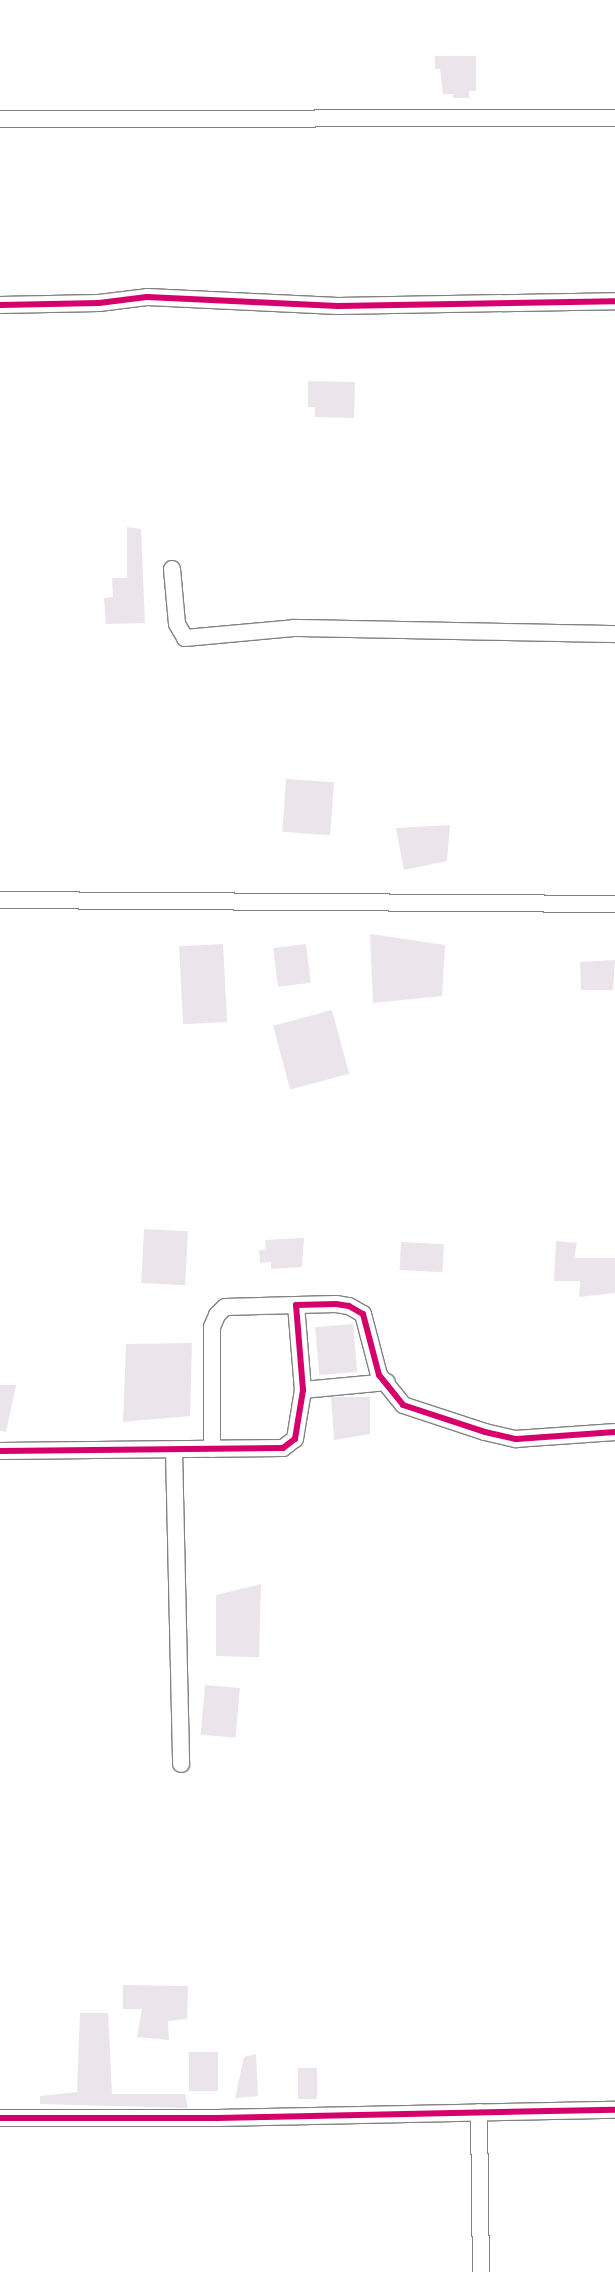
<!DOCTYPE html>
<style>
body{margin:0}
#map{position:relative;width:615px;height:2272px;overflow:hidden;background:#fff;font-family:Caveat,sans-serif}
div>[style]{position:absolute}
.building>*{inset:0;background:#ece4eb;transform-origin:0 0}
.roads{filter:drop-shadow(1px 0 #828282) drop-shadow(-1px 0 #828282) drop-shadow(0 1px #828282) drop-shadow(0 -1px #828282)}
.street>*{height:16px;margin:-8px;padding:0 8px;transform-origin:8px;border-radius:8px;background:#fff}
.cycleway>*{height:6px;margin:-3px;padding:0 3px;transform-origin:3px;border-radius:3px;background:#d6006c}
span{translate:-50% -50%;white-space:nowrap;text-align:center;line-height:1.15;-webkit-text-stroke:4px #fff;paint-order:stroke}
</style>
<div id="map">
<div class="building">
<i style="clip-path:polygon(435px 56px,476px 56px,476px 91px,469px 91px,469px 98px,453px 98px,453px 94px,443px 94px,440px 69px,435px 69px)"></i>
<i style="clip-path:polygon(308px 381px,355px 382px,354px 418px,315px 417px,315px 407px,308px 407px)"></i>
<i style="clip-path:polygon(127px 527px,141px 529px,145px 623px,106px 624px,104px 598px,113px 597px,112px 578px,127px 578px)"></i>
<i style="left:286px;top:779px;width:48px;height:53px;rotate:4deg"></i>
<i style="clip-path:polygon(450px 825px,447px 861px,404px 870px,396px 828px)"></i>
<i style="clip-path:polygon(370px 934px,445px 945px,442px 996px,373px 1003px)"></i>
<i style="left:223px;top:944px;width:78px;height:44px;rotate:87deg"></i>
<i style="left:306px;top:944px;width:39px;height:33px;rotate:83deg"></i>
<i style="clip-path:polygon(615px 960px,613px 990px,581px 990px,580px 962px)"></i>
<i style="left:332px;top:1010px;width:66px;height:61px;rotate:75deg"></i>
<i style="left:144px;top:1229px;width:44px;height:54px;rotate:3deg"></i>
<i style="clip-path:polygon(304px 1238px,302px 1267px,271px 1269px,271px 1262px,260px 1263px,259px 1250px,266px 1250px,265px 1240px)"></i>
<i style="clip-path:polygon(556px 1241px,577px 1243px,574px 1258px,615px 1258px,615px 1293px,579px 1297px,580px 1281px,554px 1281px)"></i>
<i style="left:401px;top:1242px;width:43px;height:28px;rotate:3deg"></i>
<i style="left:353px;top:1324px;width:48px;height:38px;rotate:85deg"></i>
<i style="clip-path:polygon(192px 1343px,190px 1416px,123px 1422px,126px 1344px)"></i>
<i style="clip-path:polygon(0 1385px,16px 1385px,6px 1432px,0 1431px)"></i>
<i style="clip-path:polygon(331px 1397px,370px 1397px,370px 1434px,334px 1440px)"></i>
<i style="clip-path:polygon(261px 1584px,259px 1657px,216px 1656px,216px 1595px)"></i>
<i style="left:205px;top:1685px;width:35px;height:50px;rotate:5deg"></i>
<i style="clip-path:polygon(123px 1985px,188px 1986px,187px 2019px,168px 2021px,169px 2040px,137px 2037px,142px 2009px,123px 2009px)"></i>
<i style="clip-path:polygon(80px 2013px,108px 2013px,112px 2094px,185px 2094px,188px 2108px,40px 2104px,40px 2096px,77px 2092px)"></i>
<i style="left:218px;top:2052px;width:39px;height:29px;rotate:90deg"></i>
<i style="clip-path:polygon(256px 2054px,258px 2096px,235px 2098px,244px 2057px)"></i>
<i style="left:298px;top:2068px;width:19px;height:31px"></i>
</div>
<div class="roads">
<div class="street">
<i style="left:0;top:119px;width:615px;rotate:-0.09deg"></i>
<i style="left:0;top:305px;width:99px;rotate:-1.2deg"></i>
<i style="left:99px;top:303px;width:48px;rotate:-7.1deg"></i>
<i style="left:147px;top:297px;width:191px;rotate:2.7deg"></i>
<i style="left:338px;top:306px;width:277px;rotate:-1deg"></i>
<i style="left:172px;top:569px;width:55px;rotate:84.8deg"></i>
<i style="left:177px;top:624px;width:16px;rotate:60deg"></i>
<i style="left:185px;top:638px;width:109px;rotate:-5.2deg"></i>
<i style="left:294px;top:628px;width:321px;rotate:1.1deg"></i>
<i style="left:0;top:900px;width:615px;rotate:0.37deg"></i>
<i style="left:303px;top:1390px;width:84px;rotate:-5.4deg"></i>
<i style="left:212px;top:1449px;width:122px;rotate:-90deg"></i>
<i style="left:212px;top:1327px;width:13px;rotate:-67deg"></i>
<i style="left:217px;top:1315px;width:11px;rotate:-45deg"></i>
<i style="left:225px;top:1307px;width:71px;rotate:-1.6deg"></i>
<i style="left:174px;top:1450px;width:314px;rotate:88.7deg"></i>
<i style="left:0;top:1451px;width:283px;rotate:-0.6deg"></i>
<i style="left:283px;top:1448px;width:15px;rotate:-37deg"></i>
<i style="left:295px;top:1439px;width:50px;rotate:-80.7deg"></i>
<i style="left:303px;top:1390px;width:85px;rotate:-94.7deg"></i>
<i style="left:296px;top:1305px;width:40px;rotate:-1.4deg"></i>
<i style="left:336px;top:1304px;width:13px;rotate:9deg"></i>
<i style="left:349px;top:1306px;width:16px;rotate:30deg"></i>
<i style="left:363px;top:1314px;width:63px;rotate:75.3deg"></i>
<i style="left:379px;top:1375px;width:38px;rotate:51deg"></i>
<i style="left:403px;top:1405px;width:86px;rotate:18.2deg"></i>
<i style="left:485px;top:1432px;width:32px;rotate:13deg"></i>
<i style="left:516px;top:1439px;width:99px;rotate:-4deg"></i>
<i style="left:479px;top:2112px;width:160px;rotate:89.3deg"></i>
<i style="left:0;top:2118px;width:217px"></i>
<i style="left:217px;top:2118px;width:398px;rotate:-1.2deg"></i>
</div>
</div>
<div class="cycleway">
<i style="left:0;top:305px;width:99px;rotate:-1.2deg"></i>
<i style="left:99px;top:303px;width:48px;rotate:-7.1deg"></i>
<i style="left:147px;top:297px;width:191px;rotate:2.7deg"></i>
<i style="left:338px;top:306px;width:277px;rotate:-1deg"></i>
<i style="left:0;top:1451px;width:283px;rotate:-0.6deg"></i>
<i style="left:283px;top:1448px;width:15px;rotate:-37deg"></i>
<i style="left:295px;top:1439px;width:50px;rotate:-80.7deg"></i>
<i style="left:303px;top:1390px;width:85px;rotate:-94.7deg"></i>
<i style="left:296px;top:1305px;width:40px;rotate:-1.4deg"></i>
<i style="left:336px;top:1304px;width:13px;rotate:9deg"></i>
<i style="left:349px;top:1306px;width:16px;rotate:30deg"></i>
<i style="left:363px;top:1314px;width:63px;rotate:75.3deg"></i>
<i style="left:379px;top:1375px;width:38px;rotate:51deg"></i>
<i style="left:403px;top:1405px;width:86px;rotate:18.2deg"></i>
<i style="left:485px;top:1432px;width:32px;rotate:13deg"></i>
<i style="left:516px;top:1439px;width:99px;rotate:-4deg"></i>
<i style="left:0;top:2118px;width:217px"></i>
<i style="left:217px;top:2118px;width:398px;rotate:-1.2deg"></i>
</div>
</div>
